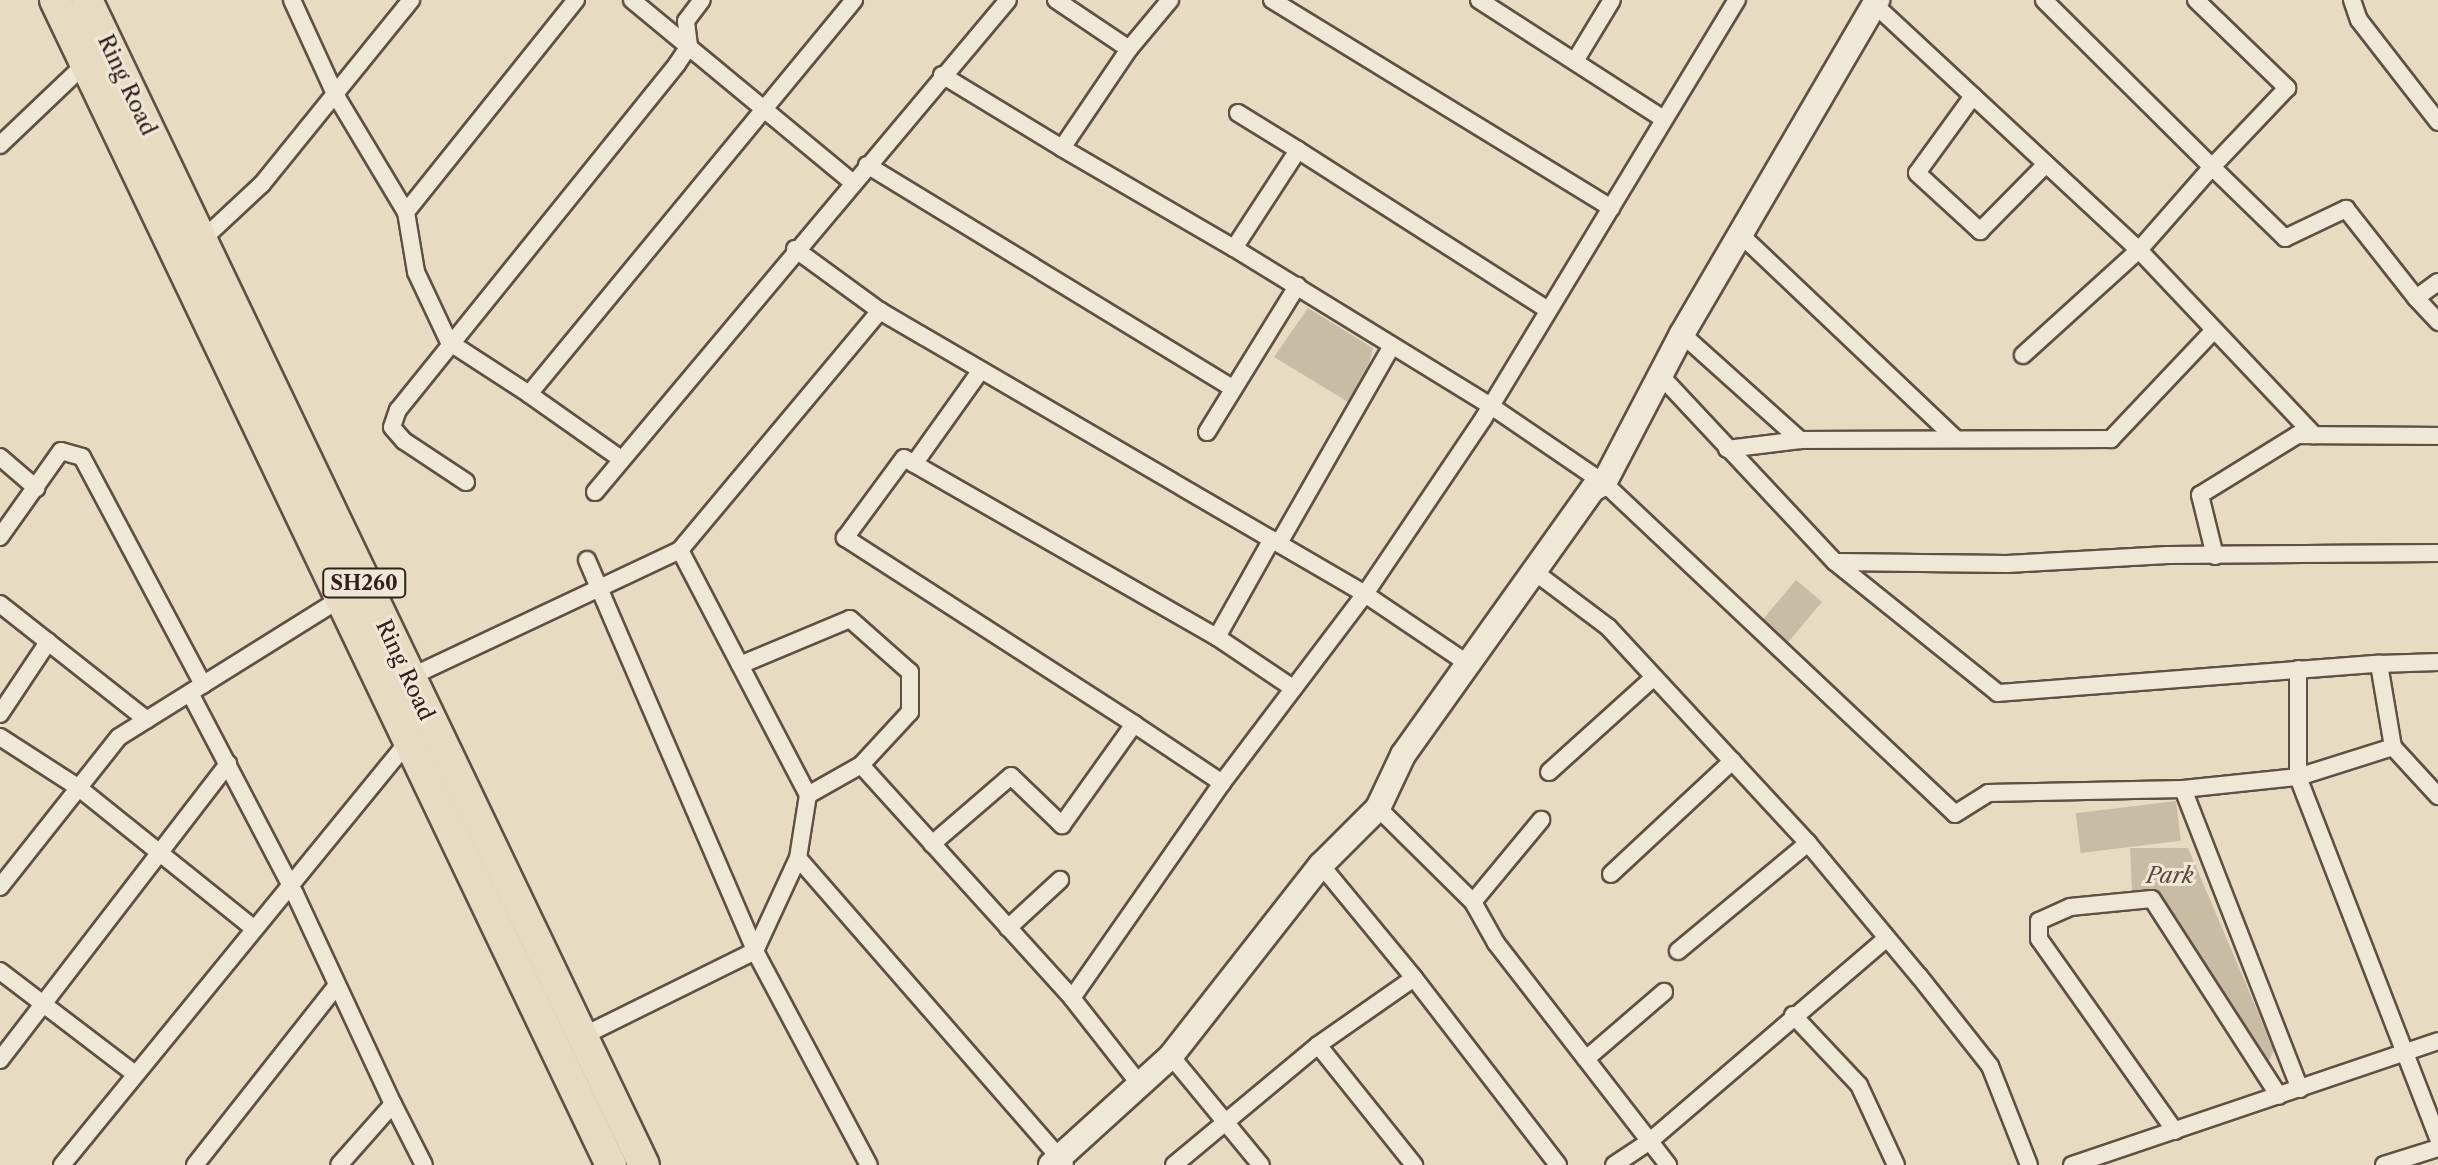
<!DOCTYPE html>
<style>
body{margin:0}
#map{position:relative;width:2438px;height:1165px;overflow:hidden;background:#e7dcc2;font-family:"Libre Caslon Text",serif}
div>[style]{position:absolute}
.green>*{inset:0;background:#c8bca5;transform-origin:0 0}
.roads{filter:drop-shadow(2px 0 #5f5044) drop-shadow(-2px 0 #5f5044) drop-shadow(0 2px #5f5044) drop-shadow(0 -2px #5f5044)}
.street>*{height:16px;margin:-8px;padding:0 8px;transform-origin:8px;border-radius:8px;background:#efe8d7}
.secondary>*{height:24px;margin:-12px;padding:0 12px;transform-origin:12px;border-radius:12px;background:#efe8d7}
.highway>*{height:30px;margin:-15px;padding:0 15px;transform-origin:15px;border-radius:15px;background:#e7dcc2}
span{translate:-50% -50%;white-space:nowrap;text-align:center;line-height:1.15;-webkit-text-stroke:6px #efe8d7;paint-order:stroke}
.shield-label span{padding:2px 6px;background:#efe8d7;border:2px solid;border-radius:6px;-webkit-text-stroke-width:0}
.shield-label{font-size:20px;color:#32211a;font-weight:700}
.street-label{font-size:22px;color:#32211a}
.park-label{font-size:22px;color:#58483d;font-style:italic}
</style>
<div id="map">
<div class="green">
<i style="clip-path:polygon(1308px 308px,1373px 348px,1358px 408px,1274px 357px)"></i>
<i style="left:1796px;top:580px;width:34px;height:63px;rotate:40deg"></i>
<i style="left:2176px;top:801px;width:40px;height:101px;rotate:83deg"></i>
<i style="clip-path:polygon(2130px 848px,2188px 848px,2274px 1050px,2269px 1061px,2257px 1063px,2152px 899px,2132px 890px)"></i>
</div>
<div class="roads">
<div class="street">
<i style="left:292px;top:0;width:103px;rotate:65.4deg"></i>
<i style="left:335px;top:94px;width:138px;rotate:59deg"></i>
<i style="left:406px;top:212px;width:272px;rotate:-51.3deg"></i>
<i style="left:632px;top:0;width:286px;rotate:39.6deg"></i>
<i style="left:1272px;top:0;width:398px;rotate:31.5deg"></i>
<i style="left:1479px;top:0;width:220px;rotate:32.8deg"></i>
<i style="left:2196px;top:0;width:127px;rotate:44deg"></i>
<i style="left:2287px;top:88px;width:109px;rotate:133.5deg"></i>
<i style="left:2212px;top:167px;width:102px;rotate:44.2deg"></i>
<i style="left:2285px;top:238px;width:68px;rotate:-25.4deg"></i>
<i style="left:2346px;top:209px;width:113px;rotate:51.8deg"></i>
<i style="left:2352px;top:0;width:21px;rotate:71deg"></i>
<i style="left:2359px;top:20px;width:129px;rotate:52.2deg"></i>
<i style="left:1874px;top:4px;width:362px;rotate:42.9deg"></i>
<i style="left:2139px;top:250px;width:255px;rotate:46.6deg"></i>
<i style="left:1129px;top:49px;width:64px;rotate:-50.1deg"></i>
<i style="left:1575px;top:61px;width:71px;rotate:-58.8deg"></i>
<i style="left:942px;top:75px;width:140px;rotate:31.3deg"></i>
<i style="left:1062px;top:148px;width:120px;rotate:-55.9deg"></i>
<i style="left:1129px;top:49px;width:88px;rotate:-146.1deg"></i>
<i style="left:1973px;top:96px;width:95px;rotate:126deg"></i>
<i style="left:1917px;top:173px;width:86px;rotate:42.6deg"></i>
<i style="left:1980px;top:231px;width:94px;rotate:-45.4deg"></i>
<i style="left:1238px;top:113px;width:70px;rotate:31.7deg"></i>
<i style="left:0;top:145px;width:117px;rotate:-43.6deg"></i>
<i style="left:1062px;top:148px;width:199px;rotate:30.2deg"></i>
<i style="left:867px;top:165px;width:429px;rotate:31.4deg"></i>
<i style="left:406px;top:212px;width:61px;rotate:80.5deg"></i>
<i style="left:416px;top:272px;width:77px;rotate:64.8deg"></i>
<i style="left:449px;top:342px;width:95px;rotate:33deg"></i>
<i style="left:1740px;top:234px;width:296px;rotate:43.5deg"></i>
<i style="left:201px;top:241px;width:83px;rotate:-43.1deg"></i>
<i style="left:262px;top:184px;width:237px;rotate:-51deg"></i>
<i style="left:795px;top:249px;width:105px;rotate:36.1deg"></i>
<i style="left:2438px;top:282px;width:27px;rotate:144deg"></i>
<i style="left:2416px;top:298px;width:33px;rotate:47deg"></i>
<i style="left:1548px;top:310px;width:297px;rotate:-147.4deg"></i>
<i style="left:1298px;top:150px;width:117px;rotate:123.1deg"></i>
<i style="left:1234px;top:248px;width:302px;rotate:31.6deg"></i>
<i style="left:1491px;top:406px;width:137px;rotate:34.3deg"></i>
<i style="left:1604px;top:483px;width:482px;rotate:43.3deg"></i>
<i style="left:1955px;top:814px;width:39px;rotate:-32deg"></i>
<i style="left:1988px;top:793px;width:195px;rotate:-1.2deg"></i>
<i style="left:2183px;top:789px;width:116px;rotate:-6deg"></i>
<i style="left:2298px;top:777px;width:100px;rotate:-17.5deg"></i>
<i style="left:2393px;top:747px;width:84px;rotate:-99.6deg"></i>
<i style="left:2379px;top:664px;width:59px;rotate:-1.9deg"></i>
<i style="left:1682px;top:334px;width:159px;rotate:41.9deg"></i>
<i style="left:1800px;top:440px;width:311px;rotate:-0.2deg"></i>
<i style="left:2111px;top:439px;width:150px;rotate:-46.6deg"></i>
<i style="left:2023px;top:355px;width:156px;rotate:-42.2deg"></i>
<i style="left:2139px;top:250px;width:111px;rotate:-48.7deg"></i>
<i style="left:2212px;top:167px;width:237px;rotate:-135.2deg"></i>
<i style="left:1660px;top:375px;width:256px;rotate:46.9deg"></i>
<i style="left:1835px;top:562px;width:209px;rotate:38.8deg"></i>
<i style="left:1998px;top:693px;width:382px;rotate:-4.4deg"></i>
<i style="left:1207px;top:432px;width:172px;rotate:-58.3deg"></i>
<i style="left:1727px;top:449px;width:74px;rotate:-7deg"></i>
<i style="left:0;top:457px;width:48px;rotate:40.7deg"></i>
<i style="left:621px;top:459px;width:113px;rotate:-144.8deg"></i>
<i style="left:529px;top:394px;width:511px;rotate:-50.48deg"></i>
<i style="left:914px;top:464px;width:115px;rotate:-54.5deg"></i>
<i style="left:466px;top:482px;width:74px;rotate:-146.5deg"></i>
<i style="left:404px;top:441px;width:18px;rotate:-131deg"></i>
<i style="left:392px;top:427px;width:18px;rotate:-71deg"></i>
<i style="left:398px;top:410px;width:444px;rotate:-51.1deg"></i>
<i style="left:677px;top:64px;width:22px;rotate:-56deg"></i>
<i style="left:689px;top:46px;width:25px;rotate:-97deg"></i>
<i style="left:686px;top:21px;width:26px;rotate:-53deg"></i>
<i style="left:595px;top:492px;width:642px;rotate:-49.99deg"></i>
<i style="left:0;top:537px;width:105px;rotate:-54.7deg"></i>
<i style="left:61px;top:451px;width:22px;rotate:16deg"></i>
<i style="left:82px;top:457px;width:258px;rotate:62deg"></i>
<i style="left:1279px;top:543px;width:227px;rotate:-60.2deg"></i>
<i style="left:2215px;top:556px;width:63px;rotate:-103.8deg"></i>
<i style="left:2200px;top:495px;width:114px;rotate:-31.7deg"></i>
<i style="left:2297px;top:435px;width:141px;rotate:0.4deg"></i>
<i style="left:587px;top:560px;width:426px;rotate:66.7deg"></i>
<i style="left:755px;top:951px;width:242px;rotate:62deg"></i>
<i style="left:1835px;top:562px;width:172px;rotate:0.7deg"></i>
<i style="left:2007px;top:564px;width:161px;rotate:-3.2deg"></i>
<i style="left:2168px;top:555px;width:270px;rotate:-0.4deg"></i>
<i style="left:1536px;top:573px;width:90px;rotate:36.9deg"></i>
<i style="left:1608px;top:627px;width:294px;rotate:47.2deg"></i>
<i style="left:1808px;top:843px;width:173px;rotate:50.2deg"></i>
<i style="left:1919px;top:976px;width:115px;rotate:51.7deg"></i>
<i style="left:1990px;top:1066px;width:106px;rotate:68.5deg"></i>
<i style="left:0;top:604px;width:187px;rotate:38.3deg"></i>
<i style="left:1217px;top:637px;width:92px;rotate:33.9deg"></i>
<i style="left:740px;top:665px;width:119px;rotate:-22.7deg"></i>
<i style="left:850px;top:619px;width:80px;rotate:41.5deg"></i>
<i style="left:910px;top:672px;width:40px;rotate:90deg"></i>
<i style="left:910px;top:712px;width:72px;rotate:132.8deg"></i>
<i style="left:2298px;top:669px;width:108px;rotate:90deg"></i>
<i style="left:2298px;top:777px;width:387px;rotate:68.8deg"></i>
<i style="left:408px;top:678px;width:301px;rotate:-25.2deg"></i>
<i style="left:680px;top:550px;width:312px;rotate:-50.1deg"></i>
<i style="left:880px;top:311px;width:562px;rotate:30.26deg"></i>
<i style="left:1365px;top:594px;width:127px;rotate:34.1deg"></i>
<i style="left:190px;top:693px;width:227px;rotate:62.4deg"></i>
<i style="left:295px;top:894px;width:232px;rotate:65deg"></i>
<i style="left:393px;top:1104px;width:81px;rotate:131.5deg"></i>
<i style="left:0;top:714px;width:87px;rotate:-56.3deg"></i>
<i style="left:1134px;top:724px;width:106px;rotate:33.8deg"></i>
<i style="left:0;top:737px;width:94px;rotate:32.8deg"></i>
<i style="left:79px;top:788px;width:222px;rotate:38.8deg"></i>
<i style="left:2393px;top:747px;width:67px;rotate:47.4deg"></i>
<i style="left:1549px;top:772px;width:140px;rotate:-42.1deg"></i>
<i style="left:2183px;top:789px;width:322px;rotate:68.7deg"></i>
<i style="left:808px;top:795px;width:61px;rotate:-29.5deg"></i>
<i style="left:861px;top:765px;width:314px;rotate:47.8deg"></i>
<i style="left:1378px;top:808px;width:134px;rotate:44.7deg"></i>
<i style="left:1473px;top:902px;width:47px;rotate:60.7deg"></i>
<i style="left:1496px;top:943px;width:281px;rotate:52.2deg"></i>
<i style="left:932px;top:844px;width:104px;rotate:-40.7deg"></i>
<i style="left:1011px;top:776px;width:71px;rotate:43.9deg"></i>
<i style="left:1062px;top:825px;width:124px;rotate:-54.5deg"></i>
<i style="left:1134px;top:724px;width:344px;rotate:-147.2deg"></i>
<i style="left:845px;top:538px;width:99px;rotate:-53.6deg"></i>
<i style="left:904px;top:458px;width:361px;rotate:29.8deg"></i>
<i style="left:1217px;top:637px;width:112px;rotate:-60.7deg"></i>
<i style="left:798px;top:858px;width:406px;rotate:48.9deg"></i>
<i style="left:1321px;top:865px;width:146px;rotate:50.5deg"></i>
<i style="left:1414px;top:978px;width:117px;rotate:145.1deg"></i>
<i style="left:1318px;top:1045px;width:154px;rotate:51.3deg"></i>
<i style="left:1611px;top:874px;width:166px;rotate:-43deg"></i>
<i style="left:0;top:887px;width:191px;rotate:-51.6deg"></i>
<i style="left:119px;top:737px;width:264px;rotate:-32deg"></i>
<i style="left:1473px;top:902px;width:107px;rotate:-50.3deg"></i>
<i style="left:1008px;top:928px;width:71px;rotate:-42.7deg"></i>
<i style="left:1678px;top:951px;width:169px;rotate:-39.7deg"></i>
<i style="left:0;top:971px;width:170px;rotate:37.3deg"></i>
<i style="left:1414px;top:978px;width:236px;rotate:52.4deg"></i>
<i style="left:1793px;top:1015px;width:96px;rotate:46.7deg"></i>
<i style="left:1859px;top:1085px;width:88px;rotate:65.2deg"></i>
<i style="left:581px;top:1037px;width:194px;rotate:-26.3deg"></i>
<i style="left:755px;top:951px;width:102px;rotate:-65.2deg"></i>
<i style="left:798px;top:858px;width:64px;rotate:-81deg"></i>
<i style="left:808px;top:795px;width:276px;rotate:-117.6deg"></i>
<i style="left:1171px;top:1056px;width:141px;rotate:50.5deg"></i>
<i style="left:1586px;top:1059px;width:103px;rotate:-40.7deg"></i>
<i style="left:0;top:1060px;width:374px;rotate:-52.4deg"></i>
<i style="left:1141px;top:1086px;width:112px;rotate:-128.1deg"></i>
<i style="left:1072px;top:998px;width:262px;rotate:-55.1deg"></i>
<i style="left:1222px;top:783px;width:237px;rotate:-52.9deg"></i>
<i style="left:1365px;top:594px;width:211px;rotate:-56deg"></i>
<i style="left:1483px;top:419px;width:490px;rotate:-58.8deg"></i>
<i style="left:393px;top:1104px;width:68px;rotate:63.1deg"></i>
<i style="left:2175px;top:1131px;width:235px;rotate:-125.3deg"></i>
<i style="left:2039px;top:939px;width:18px;rotate:-90deg"></i>
<i style="left:2039px;top:921px;width:34px;rotate:-24deg"></i>
<i style="left:2070px;top:907px;width:82px;rotate:-5.6deg"></i>
<i style="left:2152px;top:899px;width:234px;rotate:57.2deg"></i>
<i style="left:62px;top:1165px;width:550px;rotate:-50.75deg"></i>
<i style="left:195px;top:1165px;width:229px;rotate:-51.7deg"></i>
<i style="left:1174px;top:1165px;width:187px;rotate:-39.8deg"></i>
<i style="left:1614px;top:1165px;width:43px;rotate:-33.7deg"></i>
<i style="left:1650px;top:1141px;width:311px;rotate:-40.6deg"></i>
<i style="left:2072px;top:1165px;width:386px;rotate:-18.7deg"></i>
<i style="left:2384px;top:1165px;width:57px;rotate:-17.5deg"></i>
</div>
<div class="secondary">
<i style="left:1051px;top:1165px;width:162px;rotate:-42.2deg"></i>
<i style="left:1171px;top:1056px;width:243px;rotate:-51.9deg"></i>
<i style="left:1321px;top:865px;width:81px;rotate:-45deg"></i>
<i style="left:1378px;top:808px;width:59px;rotate:-64.7deg"></i>
<i style="left:1403px;top:755px;width:327px;rotate:-54.5deg"></i>
<i style="left:1593px;top:489px;width:13px;rotate:-29deg"></i>
<i style="left:1604px;top:483px;width:168px;rotate:-62.4deg"></i>
<i style="left:1682px;top:334px;width:387px;rotate:-59.7deg"></i>
</div>
<div class="highway">
<i style="left:55px;top:0;width:1291px;rotate:64.49deg"></i>
<i style="left:87px;top:0;width:1291px;rotate:64.45deg"></i>
</div>
</div>
<div class="shield-label">
<span style="left:364px;top:583px">SH260</span>
</div>
<div class="street-label">
<span style="left:127px;top:85px;rotate:65deg">Ring Road</span>
<span style="left:405px;top:670px;rotate:65deg">Ring Road</span>
</div>
<div class="park-label">
<span style="left:2170px;top:876px">Park</span>
</div>
</div>
